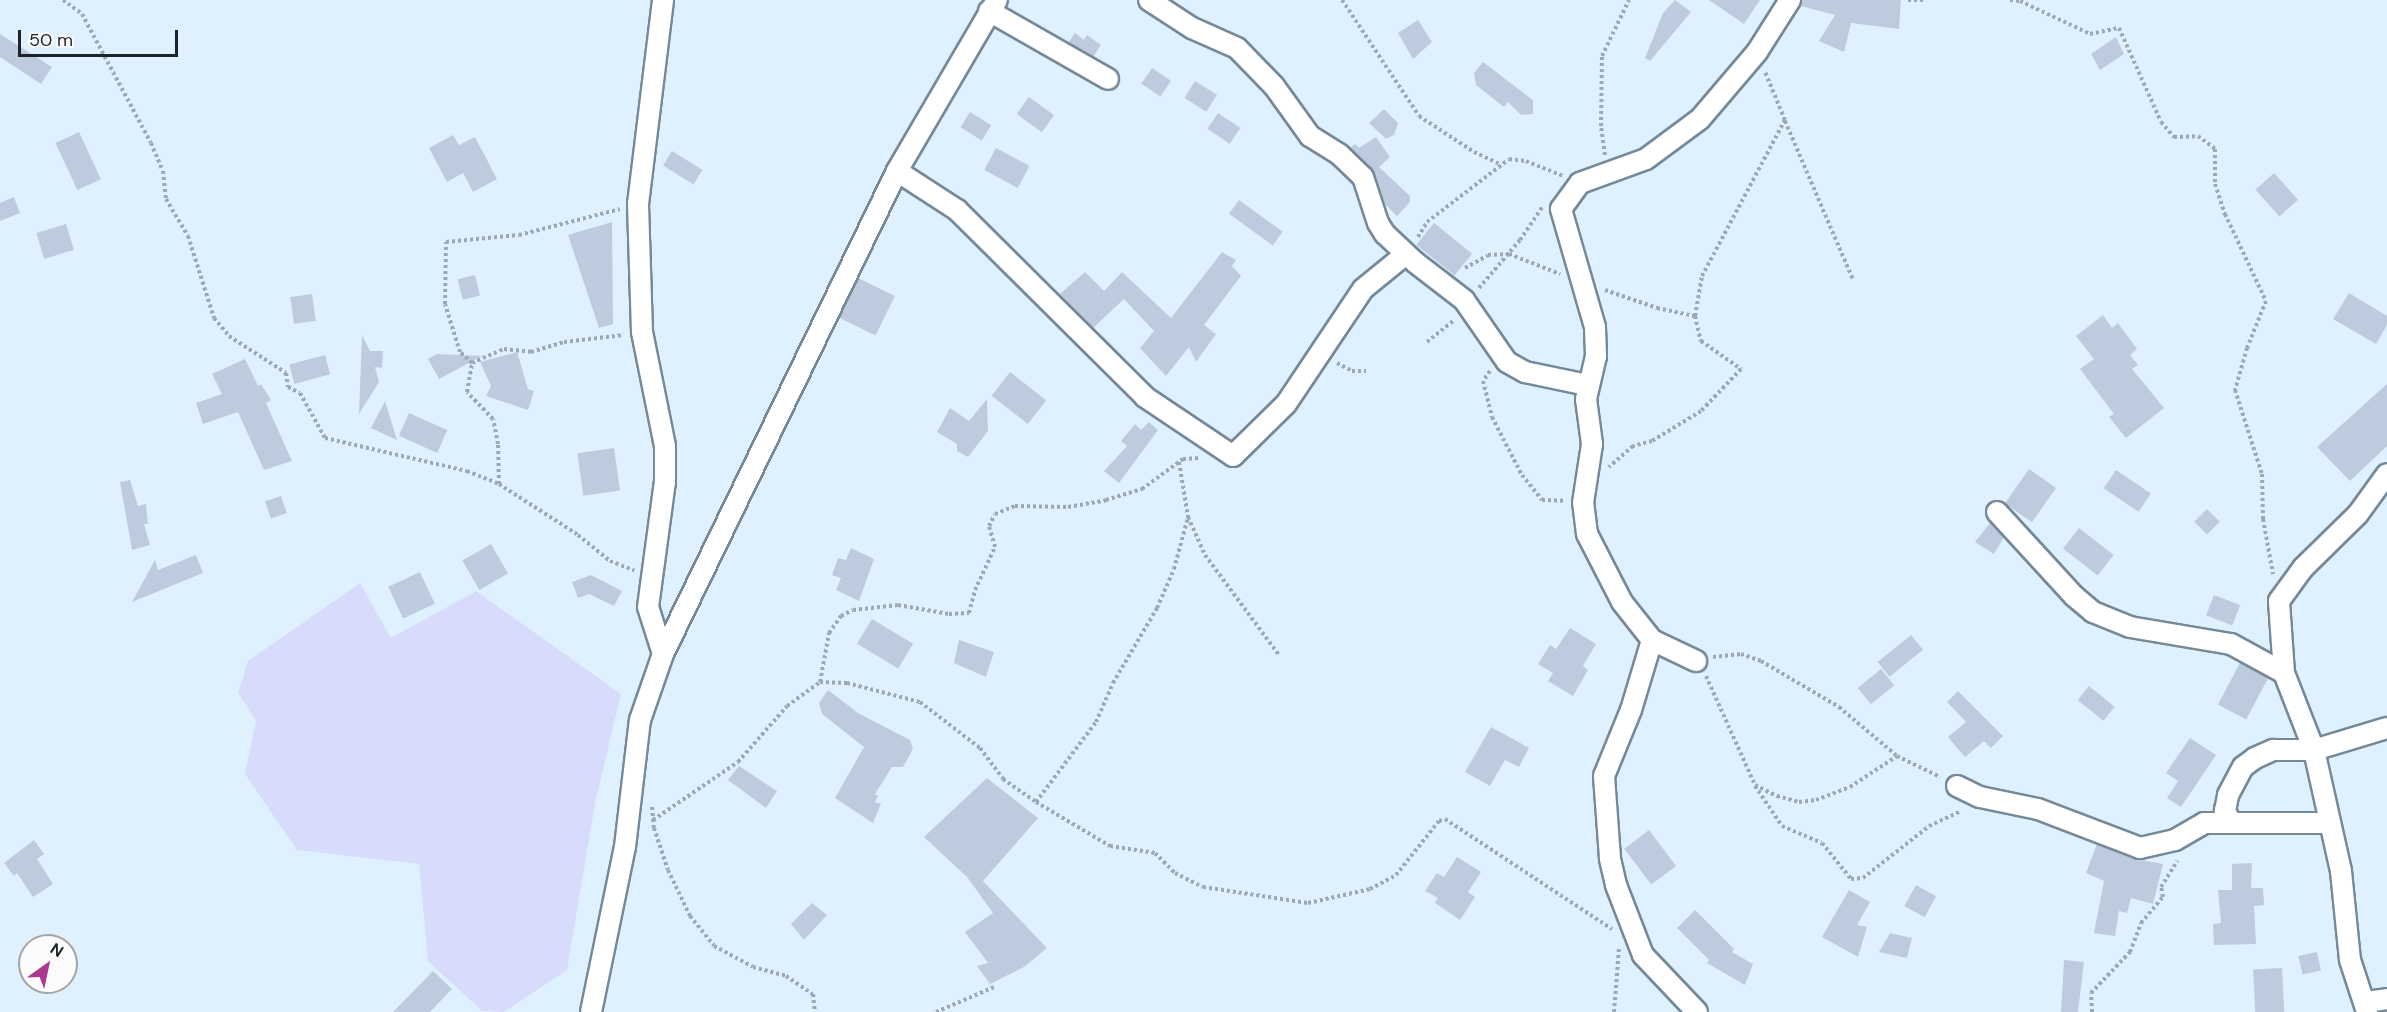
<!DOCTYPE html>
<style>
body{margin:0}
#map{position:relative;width:2387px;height:1012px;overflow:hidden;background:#dff1fe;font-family:"DM Sans",sans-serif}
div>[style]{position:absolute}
.green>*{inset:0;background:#d8dcfc}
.building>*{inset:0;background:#becbdf;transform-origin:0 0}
.path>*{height:4px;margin-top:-2px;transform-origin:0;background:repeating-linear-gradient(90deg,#9aa9b3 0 3px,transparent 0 6px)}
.roads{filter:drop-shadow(2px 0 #758998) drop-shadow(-2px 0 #758998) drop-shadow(0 2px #758998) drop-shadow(0 -2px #758998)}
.street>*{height:20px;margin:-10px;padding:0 10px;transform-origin:10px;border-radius:10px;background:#fff}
span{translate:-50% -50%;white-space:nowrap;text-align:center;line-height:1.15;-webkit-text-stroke:6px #fbfbfb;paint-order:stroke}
.north{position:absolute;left:18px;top:934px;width:60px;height:60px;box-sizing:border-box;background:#fbfbfb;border:2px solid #a2a5a7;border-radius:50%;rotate:33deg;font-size:16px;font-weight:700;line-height:24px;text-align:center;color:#1c242a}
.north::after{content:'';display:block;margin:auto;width:21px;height:27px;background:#ab3790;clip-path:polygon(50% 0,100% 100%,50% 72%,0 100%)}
.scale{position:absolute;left:18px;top:30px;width:160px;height:27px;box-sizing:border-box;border:3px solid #1c242a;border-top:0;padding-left:8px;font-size:18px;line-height:21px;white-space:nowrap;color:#1c242a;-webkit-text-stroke:4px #fbfbfb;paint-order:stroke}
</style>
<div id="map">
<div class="green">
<i style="clip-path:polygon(360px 583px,391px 638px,476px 591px,621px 694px,596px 799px,567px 970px,504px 1012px,482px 1011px,428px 961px,419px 864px,297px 850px,245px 774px,256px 721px,238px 693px,248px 661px)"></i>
</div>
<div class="building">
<i style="clip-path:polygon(1675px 0,1691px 12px,1650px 61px,1645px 58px,1663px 13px)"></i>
<i style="clip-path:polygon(1709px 0,1760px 0,1744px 24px)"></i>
<i style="clip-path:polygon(1802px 0,1901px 0,1899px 29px,1851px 23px,1844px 52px,1819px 41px,1835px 15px,1801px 6px)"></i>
<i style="clip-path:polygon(1418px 20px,1432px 42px,1413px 59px,1398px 33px)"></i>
<i style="clip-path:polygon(1075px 33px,1084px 40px,1087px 35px,1101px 45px,1093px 57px,1068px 43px)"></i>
<i style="clip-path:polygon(0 34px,52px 67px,41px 84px,0 57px)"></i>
<i style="clip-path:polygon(2116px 37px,2124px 54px,2100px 70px,2091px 54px)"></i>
<i style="clip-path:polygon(1483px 62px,1533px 100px,1533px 114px,1521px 115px,1508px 102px,1504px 107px,1476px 85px,1474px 73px)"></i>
<i style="left:1152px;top:68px;width:23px;height:19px;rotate:34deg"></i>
<i style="left:1195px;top:81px;width:26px;height:20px;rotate:32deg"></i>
<i style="left:1029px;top:97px;width:31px;height:21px;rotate:36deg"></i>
<i style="clip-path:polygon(1384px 109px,1398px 123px,1394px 135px,1386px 139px,1369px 123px)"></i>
<i style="left:970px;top:112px;width:25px;height:18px;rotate:32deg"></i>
<i style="left:1218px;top:113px;width:27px;height:19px;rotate:34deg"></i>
<i style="left:79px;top:132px;width:52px;height:26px;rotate:65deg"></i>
<i style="clip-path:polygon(453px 135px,459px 145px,475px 137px,497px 179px,473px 192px,463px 173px,447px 182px,429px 148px)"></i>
<i style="clip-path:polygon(1376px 137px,1390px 157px,1379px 167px,1410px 196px,1410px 202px,1397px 216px,1384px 203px,1372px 169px,1350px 148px,1355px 144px,1359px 148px)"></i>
<i style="left:996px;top:148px;width:38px;height:25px;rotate:28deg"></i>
<i style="left:672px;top:151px;width:36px;height:17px;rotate:32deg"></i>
<i style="left:2274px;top:173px;width:36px;height:25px;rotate:48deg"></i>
<i style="clip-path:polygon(14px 197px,20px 213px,0 221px,0 203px)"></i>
<i style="left:1239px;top:200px;width:54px;height:17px;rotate:36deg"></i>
<i style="clip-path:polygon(612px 222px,613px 324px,599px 328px,568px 235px)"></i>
<i style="left:1434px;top:223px;width:49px;height:28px;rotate:39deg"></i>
<i style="left:66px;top:224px;width:27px;height:31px;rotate:73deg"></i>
<i style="clip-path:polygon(1222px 252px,1236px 260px,1232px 266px,1241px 276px,1204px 325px,1216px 334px,1196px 362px,1189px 347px,1166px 376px,1140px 348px,1154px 331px,1124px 299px,1093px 328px,1060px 294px,1085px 272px,1104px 291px,1122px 272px,1171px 318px)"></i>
<i style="left:475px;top:275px;width:21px;height:18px;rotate:76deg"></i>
<i style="left:858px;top:278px;width:41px;height:44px;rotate:26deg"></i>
<i style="clip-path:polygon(2349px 293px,2387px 316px,2387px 325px,2376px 344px,2333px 319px)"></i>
<i style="left:312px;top:294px;width:27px;height:22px;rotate:82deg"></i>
<i style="clip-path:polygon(2103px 315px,2112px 328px,2118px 323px,2137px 349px,2130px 355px,2138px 365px,2132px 369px,2164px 408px,2126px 438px,2109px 417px,2114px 414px,2080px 369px,2094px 359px,2076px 336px)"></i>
<i style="clip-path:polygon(362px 335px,370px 351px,383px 351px,382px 368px,375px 367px,379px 382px,359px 414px)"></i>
<i style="clip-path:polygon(517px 352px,528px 389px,534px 391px,528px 410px,486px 396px,491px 386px,480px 362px)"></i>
<i style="clip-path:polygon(437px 354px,482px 356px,439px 379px,428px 359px)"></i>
<i style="left:325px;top:355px;width:20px;height:37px;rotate:75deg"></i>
<i style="clip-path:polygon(245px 359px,258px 386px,261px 384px,271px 400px,266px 403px,292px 461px,264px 470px,238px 412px,203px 424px,196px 403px,222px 394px,212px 374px)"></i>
<i style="left:1010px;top:372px;width:46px;height:30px;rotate:38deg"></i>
<i style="clip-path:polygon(2387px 384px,2387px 446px,2350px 481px,2317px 447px)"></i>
<i style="clip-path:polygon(987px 399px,988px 431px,968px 457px,957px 451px,957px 444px,937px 432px,950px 408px,969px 421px)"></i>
<i style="clip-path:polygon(385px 401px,397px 440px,371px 428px)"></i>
<i style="left:409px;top:413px;width:42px;height:25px;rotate:24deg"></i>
<i style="clip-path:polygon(1149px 422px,1158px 430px,1119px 483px,1104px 471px,1127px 446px,1121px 441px,1135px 424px,1141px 430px)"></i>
<i style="left:614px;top:448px;width:43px;height:37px;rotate:82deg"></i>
<i style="left:2029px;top:469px;width:33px;height:42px;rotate:35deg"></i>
<i style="left:2116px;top:470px;width:42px;height:22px;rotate:34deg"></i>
<i style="clip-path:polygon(130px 480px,138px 506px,146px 504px,148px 524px,144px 524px,150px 545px,132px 550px,120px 482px)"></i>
<i style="left:281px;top:496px;width:18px;height:17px;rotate:71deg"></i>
<i style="left:2207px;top:509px;width:18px;height:18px;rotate:45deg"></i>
<i style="clip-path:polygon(1990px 523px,2004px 537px,1994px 554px,1975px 542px)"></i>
<i style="left:2079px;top:528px;width:44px;height:26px;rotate:38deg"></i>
<i style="left:491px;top:544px;width:34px;height:33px;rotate:60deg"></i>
<i style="clip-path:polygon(851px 548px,874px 559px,859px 601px,836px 590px,841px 578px,832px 575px,838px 558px,846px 560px)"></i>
<i style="clip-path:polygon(196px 555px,203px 573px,132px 602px,155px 560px,158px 570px)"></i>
<i style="left:420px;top:572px;width:35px;height:35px;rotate:65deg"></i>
<i style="clip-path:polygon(591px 575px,622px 591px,614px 606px,589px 594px,578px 598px,572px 582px)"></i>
<i style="left:2214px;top:595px;width:28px;height:22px;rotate:21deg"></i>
<i style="left:872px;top:619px;width:48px;height:29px;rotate:31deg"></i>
<i style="clip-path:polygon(1570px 628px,1596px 644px,1583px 666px,1588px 670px,1573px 696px,1548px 681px,1553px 673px,1538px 664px,1550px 645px,1556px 649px)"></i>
<i style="left:1911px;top:635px;width:19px;height:43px;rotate:51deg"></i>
<i style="clip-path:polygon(959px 640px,994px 652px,986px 677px,954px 663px)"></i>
<i style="left:2240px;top:663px;width:32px;height:47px;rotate:28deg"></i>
<i style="left:1881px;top:669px;width:21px;height:30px;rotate:51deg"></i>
<i style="left:2089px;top:686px;width:33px;height:18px;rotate:39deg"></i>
<i style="clip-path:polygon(828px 690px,858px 713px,910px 740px,913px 749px,903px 767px,892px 767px,875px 794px,878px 796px,875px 802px,881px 804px,873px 823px,835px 798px,864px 747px,822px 714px,819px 703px)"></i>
<i style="clip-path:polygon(1958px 691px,2003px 736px,1991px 748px,1984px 741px,1965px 757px,1948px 737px,1966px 722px,1947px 702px)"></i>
<i style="clip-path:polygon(1491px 727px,1529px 748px,1519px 767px,1505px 760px,1490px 786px,1465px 772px)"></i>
<i style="clip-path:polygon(2190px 738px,2216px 755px,2181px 807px,2167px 798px,2178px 781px,2166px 773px)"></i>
<i style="clip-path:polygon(739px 766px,777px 791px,766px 808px,728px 780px)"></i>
<i style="clip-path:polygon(987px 778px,1038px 818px,983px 881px,1047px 948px,1024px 967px,990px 984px,977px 966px,988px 963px,965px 932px,993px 913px,967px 877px,924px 837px)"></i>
<i style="left:1649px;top:830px;width:45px;height:31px;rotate:53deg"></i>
<i style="clip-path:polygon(34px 840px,44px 854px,37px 859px,53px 884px,33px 897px,17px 873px,14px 876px,4px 863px)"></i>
<i style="clip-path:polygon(2097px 844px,2136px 859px,2163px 864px,2153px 904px,2131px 898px,2127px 913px,2119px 911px,2115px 936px,2094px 933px,2104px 881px,2086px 873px)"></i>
<i style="clip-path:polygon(1457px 857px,1481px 872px,1468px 892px,1475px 897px,1460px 920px,1435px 903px,1438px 898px,1425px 891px,1437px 873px,1444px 877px)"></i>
<i style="clip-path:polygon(2252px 863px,2251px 888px,2263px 888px,2264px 905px,2254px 906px,2256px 944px,2214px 945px,2213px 924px,2221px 923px,2218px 890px,2232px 890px,2232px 864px)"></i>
<i style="left:1916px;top:885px;width:23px;height:24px;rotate:29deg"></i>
<i style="clip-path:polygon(1849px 890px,1870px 902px,1857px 925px,1867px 927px,1858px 957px,1822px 937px)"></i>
<i style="clip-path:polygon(812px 903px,827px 915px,804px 940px,791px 924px)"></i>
<i style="clip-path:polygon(1695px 910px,1734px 949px,1732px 952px,1753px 964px,1745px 985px,1707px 963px,1709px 960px,1677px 928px)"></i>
<i style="clip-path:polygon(1890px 933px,1912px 938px,1907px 958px,1879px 952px)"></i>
<i style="left:2317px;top:952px;width:19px;height:19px;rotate:78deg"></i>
<i style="clip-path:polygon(2064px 960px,2084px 962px,2078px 1012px,2061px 1012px)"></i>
<i style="left:2282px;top:968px;width:44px;height:29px;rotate:87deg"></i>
<i style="clip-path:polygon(433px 971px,452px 989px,430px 1012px,393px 1012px)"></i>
</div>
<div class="path">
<i style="left:63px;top:0;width:24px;rotate:36deg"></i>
<i style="left:82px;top:14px;width:146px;rotate:61.9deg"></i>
<i style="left:151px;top:143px;width:30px;rotate:67deg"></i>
<i style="left:163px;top:171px;width:28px;rotate:84deg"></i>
<i style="left:166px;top:199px;width:43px;rotate:59.3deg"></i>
<i style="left:188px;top:236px;width:86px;rotate:72.4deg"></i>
<i style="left:214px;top:318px;width:23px;rotate:50deg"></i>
<i style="left:229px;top:336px;width:68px;rotate:33deg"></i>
<i style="left:286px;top:373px;width:14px;rotate:82deg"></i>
<i style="left:288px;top:387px;width:13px;rotate:27deg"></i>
<i style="left:300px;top:393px;width:51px;rotate:60.9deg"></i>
<i style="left:325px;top:438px;width:146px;rotate:13.1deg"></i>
<i style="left:467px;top:471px;width:35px;rotate:22deg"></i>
<i style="left:499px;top:484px;width:94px;rotate:32.8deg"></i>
<i style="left:578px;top:535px;width:41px;rotate:39.1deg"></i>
<i style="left:610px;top:561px;width:26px;rotate:21deg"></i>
<i style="left:1342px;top:0;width:139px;rotate:56.4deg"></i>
<i style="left:1419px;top:116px;width:66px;rotate:33.2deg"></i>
<i style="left:1474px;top:152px;width:29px;rotate:25deg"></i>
<i style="left:1908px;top:0;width:15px"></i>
<i style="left:2010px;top:0;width:10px;rotate:6deg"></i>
<i style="left:2020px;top:1px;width:77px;rotate:25.2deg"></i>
<i style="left:2090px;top:34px;width:30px;rotate:-12deg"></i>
<i style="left:2119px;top:28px;width:103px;rotate:65.9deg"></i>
<i style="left:2161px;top:122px;width:20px;rotate:49deg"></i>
<i style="left:2174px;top:137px;width:24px;rotate:-2deg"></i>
<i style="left:2198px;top:136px;width:21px;rotate:37deg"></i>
<i style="left:2215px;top:149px;width:35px;rotate:90deg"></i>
<i style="left:2215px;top:184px;width:32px;rotate:72deg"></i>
<i style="left:2225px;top:214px;width:96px;rotate:64.8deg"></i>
<i style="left:2266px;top:301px;width:51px;rotate:112deg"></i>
<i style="left:2247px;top:348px;width:44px;rotate:105.9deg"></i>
<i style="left:2235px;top:390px;width:88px;rotate:72.2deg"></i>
<i style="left:2262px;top:474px;width:45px;rotate:88.7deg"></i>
<i style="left:2263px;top:519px;width:56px;rotate:79.7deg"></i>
<i style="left:1785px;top:121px;width:173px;rotate:66.8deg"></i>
<i style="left:1605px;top:155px;width:29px;rotate:-98deg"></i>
<i style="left:1601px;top:126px;width:70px;rotate:-89.2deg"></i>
<i style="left:1602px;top:56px;width:62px;rotate:-64.3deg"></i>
<i style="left:1418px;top:237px;width:17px;rotate:-59deg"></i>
<i style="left:1427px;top:222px;width:103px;rotate:-37.5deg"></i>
<i style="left:1509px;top:159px;width:17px;rotate:7deg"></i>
<i style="left:1526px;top:161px;width:40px;rotate:22deg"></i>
<i style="left:1465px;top:268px;width:26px;rotate:-29deg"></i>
<i style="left:1488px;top:255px;width:21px;rotate:-3deg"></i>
<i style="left:1509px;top:254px;width:55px;rotate:21.4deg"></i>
<i style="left:1479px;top:288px;width:63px;rotate:-49.5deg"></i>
<i style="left:1520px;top:240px;width:40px;rotate:-56deg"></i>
<i style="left:1605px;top:290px;width:55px;rotate:19.1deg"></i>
<i style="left:1657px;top:308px;width:39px;rotate:12deg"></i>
<i style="left:1695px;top:316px;width:26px;rotate:77deg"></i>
<i style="left:1701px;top:341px;width:49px;rotate:35deg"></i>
<i style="left:1741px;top:369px;width:58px;rotate:133.6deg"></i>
<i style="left:1701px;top:411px;width:57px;rotate:148.5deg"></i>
<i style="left:1652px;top:441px;width:20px;rotate:165deg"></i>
<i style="left:1633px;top:446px;width:32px;rotate:139deg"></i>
<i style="left:1695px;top:316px;width:41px;rotate:-80.1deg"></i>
<i style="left:1702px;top:276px;width:177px;rotate:-62deg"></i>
<i style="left:1785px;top:120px;width:52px;rotate:-112.6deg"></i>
<i style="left:1427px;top:342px;width:35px;rotate:-39deg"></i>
<i style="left:472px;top:363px;width:16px;rotate:-137deg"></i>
<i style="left:460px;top:352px;width:50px;rotate:-107.4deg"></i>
<i style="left:445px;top:304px;width:62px;rotate:-89.1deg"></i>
<i style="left:446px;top:242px;width:73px;rotate:-5.5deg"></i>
<i style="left:519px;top:235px;width:104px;rotate:-14.4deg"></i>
<i style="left:1337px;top:363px;width:17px;rotate:28deg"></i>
<i style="left:1352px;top:371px;width:14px"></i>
<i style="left:1490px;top:371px;width:12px;rotate:125deg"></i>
<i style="left:1483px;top:381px;width:37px;rotate:76deg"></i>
<i style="left:1492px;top:417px;width:65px;rotate:62.7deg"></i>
<i style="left:1522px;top:475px;width:32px;rotate:51deg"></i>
<i style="left:1542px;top:500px;width:24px;rotate:2deg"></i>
<i style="left:1179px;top:462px;width:56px;rotate:80.7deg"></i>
<i style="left:1188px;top:517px;width:42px;rotate:65.9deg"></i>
<i style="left:1205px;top:555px;width:124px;rotate:53.5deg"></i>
<i style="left:499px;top:484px;width:40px;rotate:-91.4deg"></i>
<i style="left:498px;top:444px;width:25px;rotate:-101deg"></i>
<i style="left:493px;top:419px;width:37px;rotate:-134deg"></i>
<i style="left:467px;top:392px;width:29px;rotate:-80deg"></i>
<i style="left:472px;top:363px;width:35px;rotate:-24deg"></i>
<i style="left:504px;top:349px;width:27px;rotate:6deg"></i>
<i style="left:531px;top:352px;width:34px;rotate:-17deg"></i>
<i style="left:564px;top:342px;width:60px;rotate:-6.7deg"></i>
<i style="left:1713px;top:657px;width:28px;rotate:-6deg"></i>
<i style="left:1741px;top:654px;width:21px;rotate:19deg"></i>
<i style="left:1761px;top:661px;width:91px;rotate:30.5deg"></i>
<i style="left:1839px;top:707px;width:76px;rotate:40.2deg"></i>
<i style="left:1706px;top:676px;width:120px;rotate:65.8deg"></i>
<i style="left:1755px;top:785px;width:25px;rotate:27deg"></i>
<i style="left:1777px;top:796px;width:23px;rotate:15deg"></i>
<i style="left:1799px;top:802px;width:17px;rotate:-7deg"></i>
<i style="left:1816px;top:800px;width:36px;rotate:-21deg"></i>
<i style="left:1850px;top:787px;width:56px;rotate:-33.4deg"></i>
<i style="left:1897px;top:756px;width:48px;rotate:26deg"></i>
<i style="left:820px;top:682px;width:50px;rotate:-79.6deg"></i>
<i style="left:829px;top:633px;width:21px;rotate:-55deg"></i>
<i style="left:841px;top:616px;width:13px;rotate:-27deg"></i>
<i style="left:853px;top:610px;width:45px;rotate:-6.3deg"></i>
<i style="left:898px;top:605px;width:52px;rotate:10deg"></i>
<i style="left:949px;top:614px;width:20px;rotate:-3deg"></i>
<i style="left:969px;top:613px;width:24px;rotate:-75deg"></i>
<i style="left:975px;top:590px;width:47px;rotate:-65.1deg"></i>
<i style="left:995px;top:547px;width:22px;rotate:-106deg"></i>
<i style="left:989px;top:526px;width:13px;rotate:-63deg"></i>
<i style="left:995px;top:514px;width:22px;rotate:-22deg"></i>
<i style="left:1015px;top:506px;width:53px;rotate:1.1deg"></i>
<i style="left:1068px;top:507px;width:39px;rotate:-10deg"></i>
<i style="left:1106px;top:500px;width:38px;rotate:-17deg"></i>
<i style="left:1142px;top:489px;width:51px;rotate:-36.2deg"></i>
<i style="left:1183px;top:459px;width:16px;rotate:-4deg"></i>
<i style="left:1755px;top:786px;width:48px;rotate:56deg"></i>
<i style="left:1782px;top:826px;width:43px;rotate:23deg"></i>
<i style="left:1822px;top:843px;width:46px;rotate:51.1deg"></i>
<i style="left:1851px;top:879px;width:12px;rotate:-5deg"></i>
<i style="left:1863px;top:878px;width:84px;rotate:-38.2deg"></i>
<i style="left:1929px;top:826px;width:35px;rotate:-25deg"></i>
<i style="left:1036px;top:802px;width:100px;rotate:-53.1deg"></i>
<i style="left:1096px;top:722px;width:43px;rotate:-66.4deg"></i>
<i style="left:1113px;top:683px;width:87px;rotate:-59.6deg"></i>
<i style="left:1157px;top:608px;width:43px;rotate:-66.4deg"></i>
<i style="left:1174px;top:569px;width:54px;rotate:-74.9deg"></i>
<i style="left:652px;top:807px;width:21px;rotate:85deg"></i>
<i style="left:654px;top:828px;width:44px;rotate:71.6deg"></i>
<i style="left:668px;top:870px;width:51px;rotate:64.4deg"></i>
<i style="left:690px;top:916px;width:38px;rotate:51deg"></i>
<i style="left:714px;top:946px;width:44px;rotate:28.3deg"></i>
<i style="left:753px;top:967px;width:34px;rotate:15deg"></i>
<i style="left:786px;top:976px;width:32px;rotate:34deg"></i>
<i style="left:813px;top:994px;width:18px;rotate:84deg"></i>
<i style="left:653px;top:820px;width:103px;rotate:-34.3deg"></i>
<i style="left:738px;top:762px;width:74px;rotate:-48.8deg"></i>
<i style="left:787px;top:706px;width:41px;rotate:-36deg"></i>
<i style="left:820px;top:682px;width:27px;rotate:2deg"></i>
<i style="left:847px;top:683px;width:75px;rotate:14.6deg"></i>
<i style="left:920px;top:702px;width:76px;rotate:37.5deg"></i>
<i style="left:980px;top:748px;width:39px;rotate:53deg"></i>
<i style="left:1003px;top:779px;width:40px;rotate:34.9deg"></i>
<i style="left:1036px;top:802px;width:86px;rotate:30.7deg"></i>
<i style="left:1110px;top:846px;width:46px;rotate:8.8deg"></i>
<i style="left:1155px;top:853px;width:28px;rotate:45deg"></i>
<i style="left:1175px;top:873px;width:31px;rotate:27deg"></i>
<i style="left:1203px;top:887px;width:106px;rotate:8.7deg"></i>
<i style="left:1308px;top:903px;width:64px;rotate:-12.7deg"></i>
<i style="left:1370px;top:889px;width:30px;rotate:-28deg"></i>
<i style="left:1396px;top:875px;width:69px;rotate:-51.5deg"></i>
<i style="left:1439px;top:821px;width:6px;rotate:-18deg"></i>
<i style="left:1445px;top:819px;width:200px;rotate:33.4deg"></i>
<i style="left:936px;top:1012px;width:63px;rotate:-23.3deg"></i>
<i style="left:1614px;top:1012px;width:63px;rotate:-85.5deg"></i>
<i style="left:2092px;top:1012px;width:19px;rotate:-93deg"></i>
<i style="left:2091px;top:993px;width:57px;rotate:-46.4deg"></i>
<i style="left:2130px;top:952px;width:31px;rotate:-69deg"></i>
<i style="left:2141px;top:923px;width:34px;rotate:-50deg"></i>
<i style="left:2163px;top:897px;width:10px;rotate:-101deg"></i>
<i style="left:2161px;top:887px;width:31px;rotate:-58deg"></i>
</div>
<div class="roads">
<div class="street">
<i style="left:1149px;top:0;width:51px;rotate:33.1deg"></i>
<i style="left:1192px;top:28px;width:49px;rotate:24deg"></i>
<i style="left:1237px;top:48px;width:53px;rotate:45.8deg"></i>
<i style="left:1274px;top:86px;width:62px;rotate:54.2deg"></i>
<i style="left:1310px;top:136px;width:34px;rotate:32deg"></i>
<i style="left:1339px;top:154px;width:33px;rotate:44deg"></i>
<i style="left:1363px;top:177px;width:48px;rotate:71.9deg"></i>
<i style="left:1378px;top:223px;width:13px;rotate:58deg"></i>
<i style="left:1385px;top:234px;width:42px;rotate:43.1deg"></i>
<i style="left:1416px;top:263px;width:61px;rotate:37.6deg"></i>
<i style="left:1464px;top:300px;width:75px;rotate:55.3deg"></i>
<i style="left:1507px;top:362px;width:21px;rotate:29deg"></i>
<i style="left:1525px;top:372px;width:63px;rotate:11.8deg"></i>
<i style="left:989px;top:11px;width:137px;rotate:29.7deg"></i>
<i style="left:897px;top:171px;width:72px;rotate:33deg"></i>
<i style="left:957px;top:210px;width:265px;rotate:44.8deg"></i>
<i style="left:1145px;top:397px;width:106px;rotate:33.8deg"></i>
<i style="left:1233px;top:456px;width:74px;rotate:-44.5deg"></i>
<i style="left:1286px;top:404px;width:138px;rotate:-56.2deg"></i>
<i style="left:1363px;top:289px;width:55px;rotate:-39.1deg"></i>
<i style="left:1997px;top:512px;width:114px;rotate:47.5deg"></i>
<i style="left:2074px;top:596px;width:25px;rotate:40deg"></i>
<i style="left:2093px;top:612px;width:40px;rotate:22deg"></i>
<i style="left:2130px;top:627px;width:102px;rotate:9.6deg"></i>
<i style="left:2231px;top:644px;width:60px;rotate:28.7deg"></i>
<i style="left:1652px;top:640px;width:49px;rotate:25.5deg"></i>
<i style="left:663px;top:654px;width:49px;rotate:-107.7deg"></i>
<i style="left:648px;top:607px;width:126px;rotate:-82.3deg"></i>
<i style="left:665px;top:482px;width:36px;rotate:-90deg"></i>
<i style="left:665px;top:446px;width:116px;rotate:-101.4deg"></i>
<i style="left:642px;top:332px;width:128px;rotate:-91.8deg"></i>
<i style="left:638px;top:204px;width:206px;rotate:-83deg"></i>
<i style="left:1957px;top:786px;width:25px;rotate:26deg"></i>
<i style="left:1980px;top:797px;width:59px;rotate:11.7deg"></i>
<i style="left:2038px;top:809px;width:109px;rotate:20.9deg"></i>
<i style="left:2140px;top:848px;width:36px;rotate:-13deg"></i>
<i style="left:2175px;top:840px;width:34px;rotate:-30deg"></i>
<i style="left:2204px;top:823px;width:125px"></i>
<i style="left:2231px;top:822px;width:13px;rotate:-119deg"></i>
<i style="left:2225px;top:811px;width:16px;rotate:-79deg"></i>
<i style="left:2228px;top:795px;width:32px;rotate:-62deg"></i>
<i style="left:2243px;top:767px;width:15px;rotate:-37deg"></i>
<i style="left:2255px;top:758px;width:20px;rotate:-24deg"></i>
<i style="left:2273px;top:750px;width:41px"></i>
<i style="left:2314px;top:750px;width:76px;rotate:-16.8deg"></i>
<i style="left:2366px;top:1002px;width:21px;rotate:-8deg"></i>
<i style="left:591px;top:1012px;width:168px;rotate:-78.4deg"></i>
<i style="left:625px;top:847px;width:128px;rotate:-83.3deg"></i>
<i style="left:640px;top:720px;width:70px;rotate:-70.8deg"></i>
<i style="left:663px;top:654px;width:537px;rotate:-64.15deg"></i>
<i style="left:897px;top:171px;width:198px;rotate:-59.7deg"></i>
<i style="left:1697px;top:1012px;width:79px;rotate:-133.5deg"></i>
<i style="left:1643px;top:955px;width:75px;rotate:-111.1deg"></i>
<i style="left:1616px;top:885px;width:28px;rotate:-103deg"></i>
<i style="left:1610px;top:858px;width:82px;rotate:-94.2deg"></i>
<i style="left:1604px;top:776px;width:71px;rotate:-67.8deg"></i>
<i style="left:1631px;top:710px;width:73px;rotate:-73.3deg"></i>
<i style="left:1652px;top:640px;width:48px;rotate:-128.3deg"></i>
<i style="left:1622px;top:602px;width:76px;rotate:-117.2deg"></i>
<i style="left:1587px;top:534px;width:31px;rotate:-97deg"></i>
<i style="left:1583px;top:503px;width:60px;rotate:-81.3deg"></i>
<i style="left:1592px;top:444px;width:45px;rotate:-97.6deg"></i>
<i style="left:1586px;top:399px;width:44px;rotate:-76.9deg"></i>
<i style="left:1596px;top:356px;width:29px;rotate:-92deg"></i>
<i style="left:1595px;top:327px;width:123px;rotate:-106.1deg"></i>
<i style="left:1561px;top:209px;width:32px;rotate:-54deg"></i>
<i style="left:1580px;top:183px;width:70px;rotate:-20deg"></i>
<i style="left:1646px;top:159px;width:67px;rotate:-36.5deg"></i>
<i style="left:1700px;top:119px;width:88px;rotate:-49.6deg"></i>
<i style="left:1757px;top:52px;width:62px;rotate:-57.6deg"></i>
<i style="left:2367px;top:1012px;width:55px;rotate:-108.1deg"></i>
<i style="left:2350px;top:960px;width:89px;rotate:-95.8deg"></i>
<i style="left:2341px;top:871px;width:124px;rotate:-102.6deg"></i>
<i style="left:2314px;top:750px;width:83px;rotate:-111.3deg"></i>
<i style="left:2284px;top:673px;width:72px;rotate:-94deg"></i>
<i style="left:2279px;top:601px;width:41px;rotate:-54deg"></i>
<i style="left:2303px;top:568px;width:77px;rotate:-44.5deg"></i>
<i style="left:2358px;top:514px;width:49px;rotate:-54.1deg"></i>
</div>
</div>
<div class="north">N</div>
<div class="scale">50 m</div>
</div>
